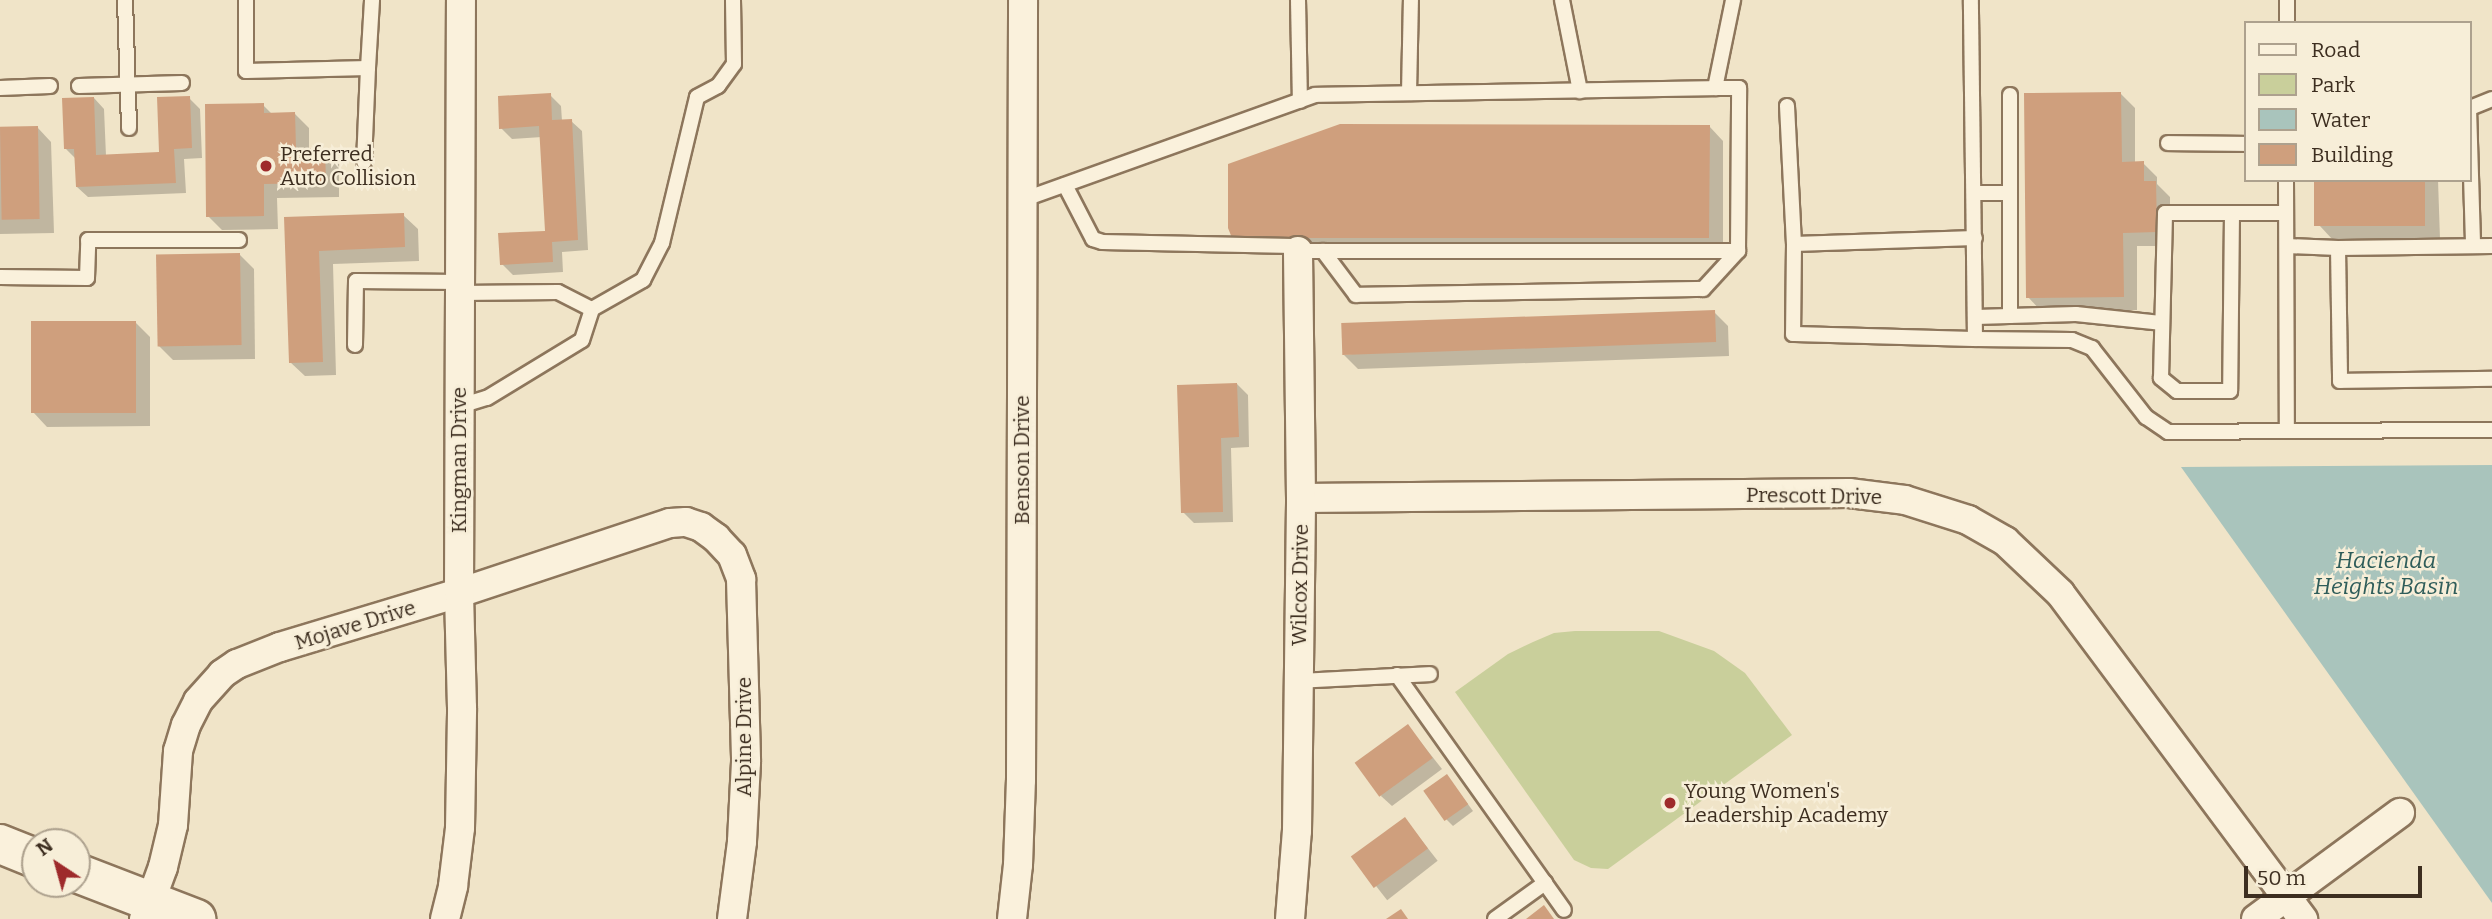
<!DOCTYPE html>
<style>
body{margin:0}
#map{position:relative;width:2492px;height:919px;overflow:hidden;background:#f0e4c8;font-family:Bitter,serif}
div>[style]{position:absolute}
.green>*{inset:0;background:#c9cf9b}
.water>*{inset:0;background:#a9c4bc}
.shadow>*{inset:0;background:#0003;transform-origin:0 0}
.building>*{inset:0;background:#cf9f7d;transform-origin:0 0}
.roads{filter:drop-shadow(2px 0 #8d765c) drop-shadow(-2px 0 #8d765c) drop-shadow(0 2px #8d765c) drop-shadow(0 -2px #8d765c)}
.lane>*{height:14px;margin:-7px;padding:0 7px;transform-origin:7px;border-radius:7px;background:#faf1dc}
.street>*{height:28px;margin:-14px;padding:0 14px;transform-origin:14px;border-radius:14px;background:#faf1dc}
.secondary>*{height:38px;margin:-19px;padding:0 19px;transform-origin:19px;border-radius:19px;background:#faf1dc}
.dots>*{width:19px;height:19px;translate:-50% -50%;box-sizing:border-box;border:4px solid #f7eed8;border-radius:50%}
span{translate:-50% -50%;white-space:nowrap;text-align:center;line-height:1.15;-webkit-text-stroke:5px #f7eed8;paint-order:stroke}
.poi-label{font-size:21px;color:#3d2e20}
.left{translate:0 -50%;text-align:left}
.street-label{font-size:21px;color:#3d2e20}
.water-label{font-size:23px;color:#2f5d5a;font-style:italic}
.legend{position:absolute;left:2244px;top:21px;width:228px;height:161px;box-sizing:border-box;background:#f7eed8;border:2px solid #ada18e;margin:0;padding:9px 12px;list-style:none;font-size:21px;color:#3d2e20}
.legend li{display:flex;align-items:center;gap:14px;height:35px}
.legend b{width:35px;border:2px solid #ada18e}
.north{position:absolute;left:21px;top:828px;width:70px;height:70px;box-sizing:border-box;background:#f7eed8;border:2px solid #ada18e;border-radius:50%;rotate:324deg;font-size:19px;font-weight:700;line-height:28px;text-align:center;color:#3d2e20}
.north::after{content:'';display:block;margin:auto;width:24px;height:32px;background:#9e2a2b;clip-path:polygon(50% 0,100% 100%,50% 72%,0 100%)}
.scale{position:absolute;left:2244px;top:866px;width:178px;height:32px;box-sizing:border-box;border:4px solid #3d2e20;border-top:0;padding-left:9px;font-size:21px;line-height:24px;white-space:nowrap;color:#3d2e20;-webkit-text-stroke:5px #f7eed8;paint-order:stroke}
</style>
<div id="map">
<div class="green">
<i style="clip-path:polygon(1575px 631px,1659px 631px,1714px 651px,1745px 673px,1792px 735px,1608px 869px,1591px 868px,1574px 860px,1455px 692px,1508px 654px,1533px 642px,1554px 633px)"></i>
</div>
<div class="water">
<i style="clip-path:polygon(2492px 465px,2492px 903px,2181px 467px)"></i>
</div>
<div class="shadow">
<i style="clip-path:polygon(2121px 94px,2135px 108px,2135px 163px,2143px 163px,2157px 177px,2157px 184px,2170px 197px,2170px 246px,2137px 246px,2137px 310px,2042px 312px,2028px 297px)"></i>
<i style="clip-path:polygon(550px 95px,561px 106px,562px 121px,571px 121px,582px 131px,588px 250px,562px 252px,563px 272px,513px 275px,502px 264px,547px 232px,542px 137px,512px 139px,501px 128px)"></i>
<i style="clip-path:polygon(94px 98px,104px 109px,106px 156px,161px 154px,189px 98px,200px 109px,202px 158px,184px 159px,186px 193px,88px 197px,77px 187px,76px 159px,66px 149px)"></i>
<i style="clip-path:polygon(263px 105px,273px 115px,295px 114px,309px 128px,309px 150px,325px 150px,339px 164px,339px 197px,277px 198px,278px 229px,222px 230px,208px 216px)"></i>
<i style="clip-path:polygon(1709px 126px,1723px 141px,1723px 252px,1248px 251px,1233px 237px)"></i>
<i style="clip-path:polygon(37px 127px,51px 142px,54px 233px,0 234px,0 128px)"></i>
<i style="clip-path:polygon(2318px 180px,2438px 180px,2440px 239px,2333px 240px,2319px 225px)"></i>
<i style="clip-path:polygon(403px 215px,418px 229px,419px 261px,333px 264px,336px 375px,305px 376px,290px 362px,286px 219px)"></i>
<i style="clip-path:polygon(240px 255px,254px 269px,255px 359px,173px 360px,159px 346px)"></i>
<i style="clip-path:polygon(1714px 312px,1728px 326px,1729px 356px,1358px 369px,1344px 355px)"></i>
<i style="clip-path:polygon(136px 323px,150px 337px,150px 426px,47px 427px,33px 412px)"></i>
<i style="clip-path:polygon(1237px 384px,1248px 395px,1249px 447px,1231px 448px,1233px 522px,1194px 523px,1183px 512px)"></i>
<i style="clip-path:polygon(1408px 726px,1442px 769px,1392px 806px,1381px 796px)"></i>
<i style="clip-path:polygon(1453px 784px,1473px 811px,1453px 826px,1446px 819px)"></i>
<i style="left:1405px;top:819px;width:53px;height:64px;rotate:52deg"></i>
</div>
<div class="building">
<i style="clip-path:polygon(2121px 92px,2122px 162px,2144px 161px,2144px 181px,2156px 181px,2157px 232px,2123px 233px,2124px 297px,2026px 298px,2024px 93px)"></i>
<i style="clip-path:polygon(551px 93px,552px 120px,572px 119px,578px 240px,552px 242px,553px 262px,500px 265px,498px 233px,545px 231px,539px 126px,499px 129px,498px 96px)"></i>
<i style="clip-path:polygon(190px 96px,192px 148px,174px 149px,176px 183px,76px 187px,74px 149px,64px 149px,62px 98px,94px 97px,96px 155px,159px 152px,157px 97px)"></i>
<i style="clip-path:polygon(264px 103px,264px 113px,295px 112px,296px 148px,325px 148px,326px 183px,264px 184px,264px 216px,206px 217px,205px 104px)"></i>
<i style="clip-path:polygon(1340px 124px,1710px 125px,1709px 238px,1232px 238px,1228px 228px,1228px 164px)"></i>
<i style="left:38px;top:126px;width:93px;height:38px;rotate:89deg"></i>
<i style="left:2314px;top:180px;width:111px;height:46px"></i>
<i style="clip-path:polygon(404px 213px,405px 247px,319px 251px,323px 362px,289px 363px,284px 217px)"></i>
<i style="left:240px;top:253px;width:92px;height:84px;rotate:89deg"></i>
<i style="left:1715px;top:310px;width:32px;height:374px;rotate:88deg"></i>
<i style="left:136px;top:321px;width:92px;height:105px;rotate:90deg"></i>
<i style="clip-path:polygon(1237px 383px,1239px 437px,1221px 438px,1223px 512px,1181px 513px,1177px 385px)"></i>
<i style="left:1408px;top:724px;width:42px;height:66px;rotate:54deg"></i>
<i style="left:1447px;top:774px;width:37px;height:29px;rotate:55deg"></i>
<i style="left:1405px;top:817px;width:39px;height:67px;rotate:54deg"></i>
<i style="clip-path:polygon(1544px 905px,1554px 919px,1526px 919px)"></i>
<i style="clip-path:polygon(1401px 909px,1408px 919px,1386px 919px)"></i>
</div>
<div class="roads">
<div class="lane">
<i style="left:125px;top:0;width:128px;rotate:88.2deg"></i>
<i style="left:246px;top:0;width:71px;rotate:90deg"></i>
<i style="left:246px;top:71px;width:122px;rotate:-1.4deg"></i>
<i style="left:368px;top:68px;width:94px;rotate:92.4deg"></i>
<i style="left:1298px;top:0;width:101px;rotate:88.9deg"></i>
<i style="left:1562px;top:0;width:93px;rotate:78.8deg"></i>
<i style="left:2287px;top:23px;width:23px;rotate:-90deg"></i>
<i style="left:368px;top:68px;width:68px;rotate:-86.6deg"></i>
<i style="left:79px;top:86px;width:103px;rotate:-1.7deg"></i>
<i style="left:0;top:88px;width:50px;rotate:-2.3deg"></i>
<i style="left:1409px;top:93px;width:93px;rotate:-88.8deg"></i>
<i style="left:2010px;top:95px;width:98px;rotate:90deg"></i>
<i style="left:1787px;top:106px;width:138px;rotate:87.1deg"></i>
<i style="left:1794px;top:244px;width:90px;rotate:90.6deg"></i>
<i style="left:1793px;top:334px;width:182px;rotate:1.6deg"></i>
<i style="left:1975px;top:339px;width:339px;rotate:-90.7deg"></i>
<i style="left:2469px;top:108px;width:138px;rotate:88.3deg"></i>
<i style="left:2470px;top:108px;width:24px;rotate:-22deg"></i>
<i style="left:2168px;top:143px;width:77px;rotate:0.7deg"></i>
<i style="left:2286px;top:180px;width:250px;rotate:89.8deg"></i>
<i style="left:1065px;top:185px;width:61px;rotate:62.6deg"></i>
<i style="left:1093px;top:239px;width:9px;rotate:18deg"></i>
<i style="left:1102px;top:242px;width:191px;rotate:1.2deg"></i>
<i style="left:1293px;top:246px;width:7px;rotate:45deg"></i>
<i style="left:1298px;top:251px;width:440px"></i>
<i style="left:1738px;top:251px;width:163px;rotate:-89.6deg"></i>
<i style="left:1739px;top:88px;width:24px;rotate:180deg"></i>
<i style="left:1974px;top:193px;width:36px"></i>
<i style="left:2010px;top:193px;width:123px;rotate:90deg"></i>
<i style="left:1022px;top:200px;width:311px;rotate:-19.7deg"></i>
<i style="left:1315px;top:95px;width:400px;rotate:-1deg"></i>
<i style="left:1715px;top:88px;width:90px;rotate:-78.4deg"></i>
<i style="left:2232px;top:214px;width:177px;rotate:90.6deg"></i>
<i style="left:2230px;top:391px;width:53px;rotate:180deg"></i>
<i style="left:2177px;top:391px;width:21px;rotate:-141deg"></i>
<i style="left:2161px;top:378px;width:165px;rotate:-88.6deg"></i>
<i style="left:2165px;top:213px;width:121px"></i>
<i style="left:1794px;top:244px;width:181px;rotate:-1.9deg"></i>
<i style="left:2287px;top:246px;width:51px;rotate:2.2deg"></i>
<i style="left:2492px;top:246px;width:154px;rotate:179.3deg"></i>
<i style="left:2338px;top:248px;width:133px;rotate:89.1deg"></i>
<i style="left:2340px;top:381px;width:152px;rotate:-0.8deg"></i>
<i style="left:1323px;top:251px;width:55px;rotate:53.1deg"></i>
<i style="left:1356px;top:295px;width:347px;rotate:-1deg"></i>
<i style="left:1703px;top:289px;width:52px;rotate:-47.4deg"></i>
<i style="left:0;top:277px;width:87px;rotate:0.7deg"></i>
<i style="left:87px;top:278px;width:38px;rotate:-88deg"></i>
<i style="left:88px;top:240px;width:151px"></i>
<i style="left:460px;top:293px;width:98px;rotate:-0.6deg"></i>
<i style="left:558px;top:292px;width:38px;rotate:27deg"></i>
<i style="left:592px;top:309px;width:59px;rotate:-29.6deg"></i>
<i style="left:643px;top:280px;width:42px;rotate:-62.8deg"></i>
<i style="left:662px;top:243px;width:150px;rotate:-76.5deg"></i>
<i style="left:697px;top:97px;width:24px;rotate:-28deg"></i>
<i style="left:718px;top:86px;width:27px;rotate:-54deg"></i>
<i style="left:734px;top:64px;width:64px;rotate:-90.9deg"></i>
<i style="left:1976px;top:317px;width:100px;rotate:-1.7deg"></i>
<i style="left:2076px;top:314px;width:85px;rotate:6deg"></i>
<i style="left:1975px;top:339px;width:97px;rotate:0.6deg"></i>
<i style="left:2072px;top:340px;width:22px;rotate:22deg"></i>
<i style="left:2092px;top:348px;width:88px;rotate:52deg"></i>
<i style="left:2146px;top:417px;width:27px;rotate:34deg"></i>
<i style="left:2168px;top:432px;width:324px;rotate:-0.4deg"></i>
<i style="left:355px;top:345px;width:64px;rotate:-89.1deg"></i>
<i style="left:356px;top:281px;width:104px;rotate:0.6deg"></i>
<i style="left:460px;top:406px;width:28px;rotate:-17deg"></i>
<i style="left:487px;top:398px;width:111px;rotate:-31.4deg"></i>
<i style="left:582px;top:340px;width:33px;rotate:-72deg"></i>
<i style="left:1397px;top:675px;width:288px;rotate:54.6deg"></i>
<i style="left:1298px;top:681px;width:132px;rotate:-3deg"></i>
<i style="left:1495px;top:919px;width:62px;rotate:-35.8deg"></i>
</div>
<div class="street">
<i style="left:1301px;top:498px;width:548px;rotate:-0.52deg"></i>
<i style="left:1849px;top:493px;width:56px;rotate:7.1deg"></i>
<i style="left:1905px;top:500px;width:66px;rotate:17.6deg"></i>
<i style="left:1968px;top:520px;width:43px;rotate:29.6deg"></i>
<i style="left:2005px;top:541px;width:76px;rotate:43.4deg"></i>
<i style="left:2060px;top:593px;width:407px;rotate:53.3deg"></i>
<i style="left:144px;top:919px;width:55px;rotate:-69.9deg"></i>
<i style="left:163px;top:867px;width:43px;rotate:-76.6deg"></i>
<i style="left:173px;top:825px;width:74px;rotate:-86.1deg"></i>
<i style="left:178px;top:751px;width:27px;rotate:-73deg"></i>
<i style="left:186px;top:725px;width:27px;rotate:-63deg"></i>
<i style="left:198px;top:701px;width:36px;rotate:-48deg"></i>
<i style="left:222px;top:674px;width:18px;rotate:-34deg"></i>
<i style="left:237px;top:664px;width:46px;rotate:-21.6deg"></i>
<i style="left:280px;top:647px;width:187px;rotate:-16.8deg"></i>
<i style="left:459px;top:593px;width:222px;rotate:-18.4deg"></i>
<i style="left:670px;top:523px;width:16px;rotate:-4deg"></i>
<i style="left:686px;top:522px;width:16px;rotate:18deg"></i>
<i style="left:701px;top:527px;width:19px;rotate:36deg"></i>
<i style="left:716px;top:538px;width:23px;rotate:47deg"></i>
<i style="left:732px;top:555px;width:26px;rotate:69deg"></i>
<i style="left:741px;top:579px;width:183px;rotate:88.4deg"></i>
<i style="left:746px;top:762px;width:80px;rotate:92.9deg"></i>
<i style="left:742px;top:842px;width:78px;rotate:97.4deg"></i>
<i style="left:445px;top:919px;width:34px;rotate:-76deg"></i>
<i style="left:453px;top:886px;width:58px;rotate:-83.1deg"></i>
<i style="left:460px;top:828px;width:120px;rotate:-89deg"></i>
<i style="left:462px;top:708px;width:115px;rotate:-91.5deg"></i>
<i style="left:459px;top:593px;width:593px;rotate:-89.81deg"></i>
<i style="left:1012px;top:919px;width:54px;rotate:-83.7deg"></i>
<i style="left:1018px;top:865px;width:85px;rotate:-88deg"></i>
<i style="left:1021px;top:780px;width:780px;rotate:-89.85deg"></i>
<i style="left:1290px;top:919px;width:88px;rotate:-85.5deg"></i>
<i style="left:1297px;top:831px;width:333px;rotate:-89.3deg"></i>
<i style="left:1301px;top:498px;width:247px;rotate:-90.7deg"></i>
<i style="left:2256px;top:919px;width:179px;rotate:-36.4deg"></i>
</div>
<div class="secondary">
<i style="left:0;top:844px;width:38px;rotate:22deg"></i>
<i style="left:77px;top:873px;width:128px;rotate:21.1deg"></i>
</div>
</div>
<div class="dots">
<i style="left:266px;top:166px;background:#9e2a2b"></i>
<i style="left:1670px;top:803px;background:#9e2a2b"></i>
</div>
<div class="poi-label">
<span class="left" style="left:280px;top:166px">Preferred<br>Auto Collision</span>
<span class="left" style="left:1684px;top:803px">Young Women's<br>Leadership Academy</span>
</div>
<div class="street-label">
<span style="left:459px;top:460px;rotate:-90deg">Kingman Drive</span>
<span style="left:1022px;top:460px;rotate:-90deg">Benson Drive</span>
<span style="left:1814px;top:496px;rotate:1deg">Prescott Drive</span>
<span style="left:1300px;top:585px;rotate:-89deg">Wilcox Drive</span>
<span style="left:355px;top:625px;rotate:-17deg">Mojave Drive</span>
<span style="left:744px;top:737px;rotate:-90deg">Alpine Drive</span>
</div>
<div class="water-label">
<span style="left:2386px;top:573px">Hacienda<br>Heights Basin</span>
</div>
<ul class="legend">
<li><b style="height:9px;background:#faf1dc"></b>Road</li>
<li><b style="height:19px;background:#c9cf9b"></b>Park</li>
<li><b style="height:19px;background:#a9c4bc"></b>Water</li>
<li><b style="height:19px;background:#cf9f7d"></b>Building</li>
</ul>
<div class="north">N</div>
<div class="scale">50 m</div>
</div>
